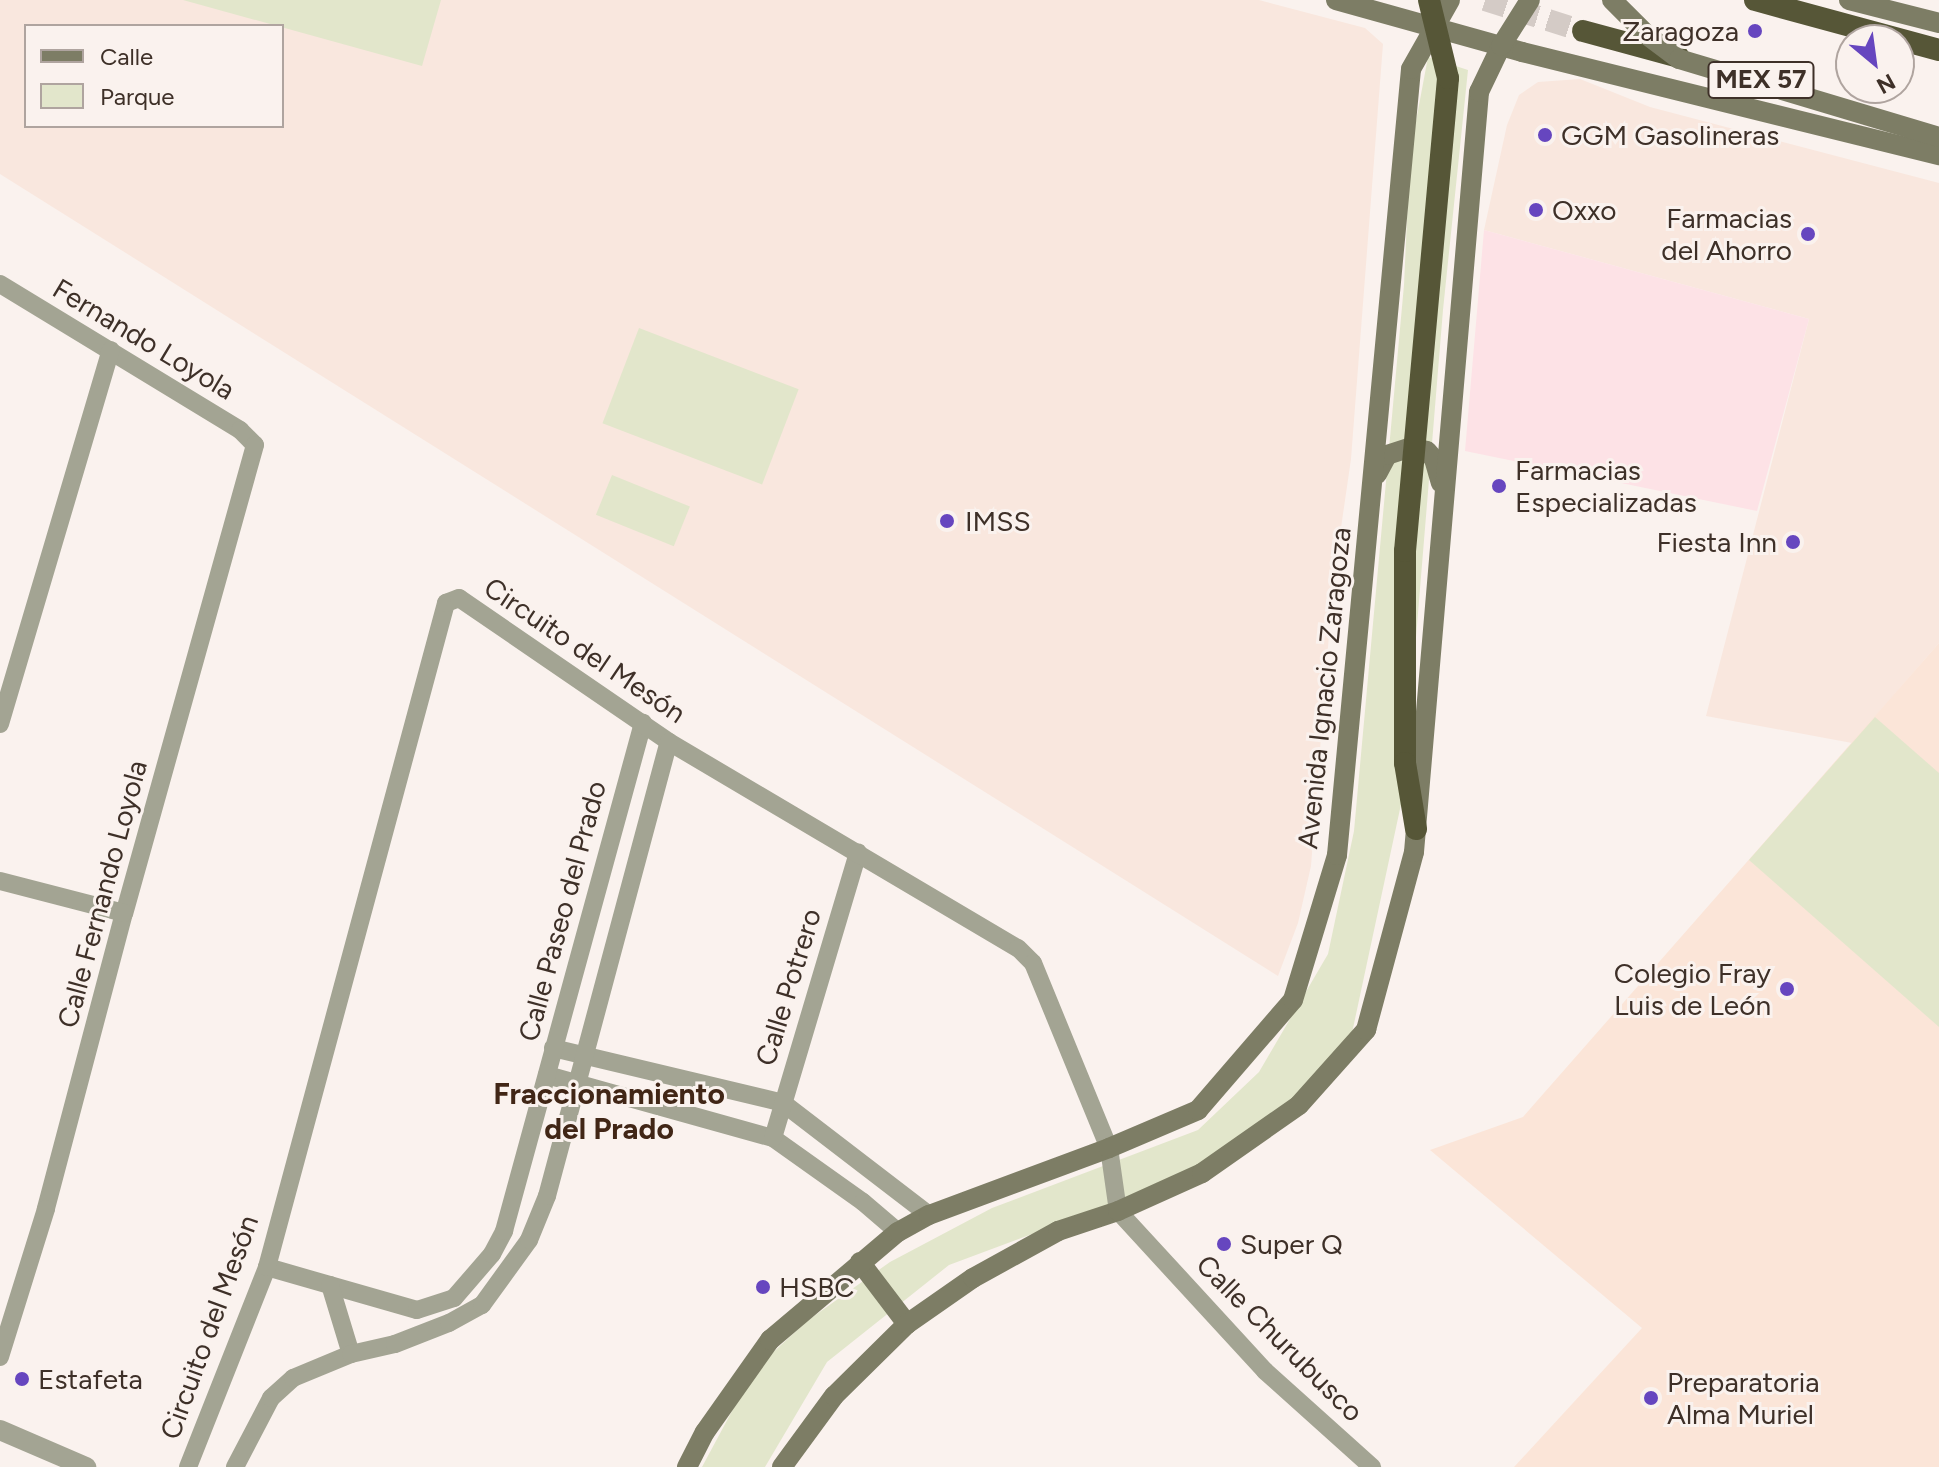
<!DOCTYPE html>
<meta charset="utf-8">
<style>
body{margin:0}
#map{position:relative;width:1939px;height:1467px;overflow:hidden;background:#faf2ee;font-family:Figtree,sans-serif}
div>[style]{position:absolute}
.built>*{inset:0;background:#f9e7de}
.industrial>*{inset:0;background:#fde2e6}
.education>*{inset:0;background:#fbe5d8}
.green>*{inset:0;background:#e2e6cb;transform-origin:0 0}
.trunk-tunnel>*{height:22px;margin-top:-11px;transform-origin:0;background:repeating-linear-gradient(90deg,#d4cbc6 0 22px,transparent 0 33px)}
.minor>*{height:18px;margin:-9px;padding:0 9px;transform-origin:9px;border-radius:9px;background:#a3a493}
.tertiary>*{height:20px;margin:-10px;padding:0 10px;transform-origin:10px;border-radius:10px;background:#a3a493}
.secondary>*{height:20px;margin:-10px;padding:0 10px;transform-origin:10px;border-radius:10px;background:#7d7d65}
.trunk>*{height:22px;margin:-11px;padding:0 11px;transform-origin:11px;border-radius:11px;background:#565637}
.secondary-bridge>*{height:20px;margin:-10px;padding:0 10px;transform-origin:10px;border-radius:10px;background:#7d7d65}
.trunk-bridge>*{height:22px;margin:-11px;padding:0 11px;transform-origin:11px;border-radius:11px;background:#565637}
.dots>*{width:22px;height:22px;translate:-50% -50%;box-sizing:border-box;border:4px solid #faf2ee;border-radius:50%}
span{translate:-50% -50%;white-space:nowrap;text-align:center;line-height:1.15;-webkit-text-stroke:6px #faf2ee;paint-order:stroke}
.shield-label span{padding:2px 6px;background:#faf2ee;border:2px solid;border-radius:6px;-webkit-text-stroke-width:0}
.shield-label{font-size:26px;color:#3e3028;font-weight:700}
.poi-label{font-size:28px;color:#3e3028}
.right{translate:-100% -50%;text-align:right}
.left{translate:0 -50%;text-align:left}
.street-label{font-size:28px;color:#3e3028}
.neighbourhood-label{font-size:30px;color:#412616;font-weight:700}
.legend{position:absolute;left:24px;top:24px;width:260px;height:104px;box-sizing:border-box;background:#faf2ee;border:2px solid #afa49f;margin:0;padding:10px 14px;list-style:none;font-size:24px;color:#3e3028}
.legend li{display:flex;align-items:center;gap:16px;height:40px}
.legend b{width:40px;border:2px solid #afa49f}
.north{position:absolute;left:1835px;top:24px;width:80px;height:80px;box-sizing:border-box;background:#faf2ee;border:2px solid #afa49f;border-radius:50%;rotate:151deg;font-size:22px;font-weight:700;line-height:32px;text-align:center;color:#3e3028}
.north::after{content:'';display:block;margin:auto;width:28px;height:36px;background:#6646bf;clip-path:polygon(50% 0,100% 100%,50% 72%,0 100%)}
</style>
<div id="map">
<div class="built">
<i style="clip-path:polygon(evenodd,0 0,1259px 0,1365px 28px,1383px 44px,1351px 459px,1333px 583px,1311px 866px,1298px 923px,1278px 976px,0 174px,0 0,26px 26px,282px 26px,282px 126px,26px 126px,26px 26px)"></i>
<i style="clip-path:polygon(1580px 79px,1650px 107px,1939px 183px,1939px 643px,1852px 743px,1706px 716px,1809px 319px,1484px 230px,1507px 125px,1519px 95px,1538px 82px)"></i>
</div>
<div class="industrial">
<i style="clip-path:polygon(1484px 230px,1809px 319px,1757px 511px,1465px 451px)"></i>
</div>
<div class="education">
<i style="clip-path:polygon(1939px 643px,1939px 1467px,1514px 1467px,1642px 1328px,1430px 1150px,1523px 1117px)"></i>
</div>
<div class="green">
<i style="clip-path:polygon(183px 0,441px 0,422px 66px)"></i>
<i style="clip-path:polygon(1428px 57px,1468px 70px,1443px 310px,1403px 795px,1352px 1033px,1284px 1118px,1206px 1169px,949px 1265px,827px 1362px,765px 1467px,702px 1467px,754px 1370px,807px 1321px,890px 1262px,992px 1208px,1198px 1130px,1259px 1072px,1328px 954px,1354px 831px,1404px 285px,1410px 153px)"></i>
<i style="left:639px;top:328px;width:171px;height:102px;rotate:21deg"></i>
<i style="left:612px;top:475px;width:84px;height:43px;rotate:22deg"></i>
<i style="clip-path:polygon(1875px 717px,1939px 773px,1939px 1027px,1749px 860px)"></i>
</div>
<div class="trunk-tunnel">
<i style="left:1485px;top:0;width:103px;rotate:17.6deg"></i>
</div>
<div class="minor">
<i style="left:0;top:284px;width:281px;rotate:31.3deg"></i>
<i style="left:240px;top:430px;width:21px;rotate:45deg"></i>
<i style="left:255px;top:445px;width:486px;rotate:105.6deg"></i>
<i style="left:124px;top:913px;width:306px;rotate:104.8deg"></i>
<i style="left:46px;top:1209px;width:155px;rotate:107.3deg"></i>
<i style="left:0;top:724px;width:390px;rotate:-73.5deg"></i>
<i style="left:0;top:881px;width:128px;rotate:14.5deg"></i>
<i style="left:553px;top:1048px;width:236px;rotate:13.4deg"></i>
<i style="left:783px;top:1103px;width:184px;rotate:37.5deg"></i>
<i style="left:547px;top:1075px;width:235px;rotate:15.6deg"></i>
<i style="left:773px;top:1138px;width:110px;rotate:35.4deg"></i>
<i style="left:863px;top:1202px;width:46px;rotate:40.6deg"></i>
<i style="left:773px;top:1138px;width:298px;rotate:-73.4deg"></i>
<i style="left:267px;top:1267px;width:156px;rotate:16deg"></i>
<i style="left:417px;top:1310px;width:39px;rotate:-18deg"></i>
<i style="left:454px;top:1298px;width:58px;rotate:-49.2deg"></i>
<i style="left:492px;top:1254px;width:26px;rotate:-62deg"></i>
<i style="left:504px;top:1231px;width:527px;rotate:-74.7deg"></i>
<i style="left:330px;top:1285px;width:72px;rotate:73.1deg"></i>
<i style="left:188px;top:1467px;width:215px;rotate:-68.4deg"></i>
<i style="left:267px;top:1267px;width:688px;rotate:-74.91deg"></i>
<i style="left:446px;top:603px;width:14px;rotate:-21deg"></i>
<i style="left:459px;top:598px;width:255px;rotate:34.4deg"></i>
<i style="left:669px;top:742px;width:405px;rotate:30.6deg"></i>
<i style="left:1018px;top:948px;width:21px;rotate:45deg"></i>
<i style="left:1033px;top:963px;width:200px;rotate:67.7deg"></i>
<i style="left:1109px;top:1148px;width:64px;rotate:81.9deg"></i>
<i style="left:1118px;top:1211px;width:217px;rotate:47.4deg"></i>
<i style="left:1265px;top:1371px;width:144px;rotate:41.9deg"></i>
<i style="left:235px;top:1467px;width:78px;rotate:-62.4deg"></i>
<i style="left:271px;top:1398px;width:30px;rotate:-42deg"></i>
<i style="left:293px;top:1378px;width:63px;rotate:-22.5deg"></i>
<i style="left:351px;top:1354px;width:45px;rotate:-12.8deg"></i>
<i style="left:395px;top:1344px;width:58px;rotate:-21.3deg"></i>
<i style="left:449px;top:1323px;width:38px;rotate:-29deg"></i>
<i style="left:482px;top:1305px;width:80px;rotate:-54.1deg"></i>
<i style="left:529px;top:1240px;width:48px;rotate:-67.8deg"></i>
<i style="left:547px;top:1196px;width:470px;rotate:-75deg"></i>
</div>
<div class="tertiary">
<i style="left:0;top:1430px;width:94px;rotate:23.3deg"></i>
</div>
<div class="secondary">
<i style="left:1336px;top:0;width:193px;rotate:15.6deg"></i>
<i style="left:1522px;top:52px;width:430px;rotate:13.9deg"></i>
<i style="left:1849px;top:0;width:93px;rotate:14.3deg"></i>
<i style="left:1377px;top:474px;width:21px;rotate:-62deg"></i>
<i style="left:1387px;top:455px;width:25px;rotate:-18deg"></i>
<i style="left:1411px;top:447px;width:16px;rotate:14deg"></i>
<i style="left:1427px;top:451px;width:11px;rotate:49deg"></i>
<i style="left:1434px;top:459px;width:25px;rotate:74deg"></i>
<i style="left:860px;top:1262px;width:78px;rotate:52.8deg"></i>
<i style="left:687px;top:1467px;width:39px;rotate:-63deg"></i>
<i style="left:705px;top:1432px;width:113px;rotate:-54.8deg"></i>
<i style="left:770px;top:1340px;width:167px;rotate:-40.2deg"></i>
<i style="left:898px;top:1232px;width:35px;rotate:-29deg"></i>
<i style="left:929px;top:1215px;width:192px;rotate:-20.4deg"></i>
<i style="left:1109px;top:1148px;width:97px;rotate:-23.1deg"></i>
<i style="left:1198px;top:1110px;width:145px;rotate:-49.2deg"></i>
<i style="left:1293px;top:1000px;width:152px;rotate:-73.1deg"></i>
<i style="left:1337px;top:855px;width:789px;rotate:-84.62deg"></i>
<i style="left:1411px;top:69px;width:79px;rotate:-60.5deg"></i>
<i style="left:782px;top:1467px;width:88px;rotate:-53.8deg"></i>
<i style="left:834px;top:1396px;width:103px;rotate:-44.6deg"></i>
<i style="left:907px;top:1324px;width:80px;rotate:-34.9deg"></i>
<i style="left:973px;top:1278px;width:97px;rotate:-28.9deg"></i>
<i style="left:1058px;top:1231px;width:63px;rotate:-18.4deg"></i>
<i style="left:1118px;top:1211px;width:92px;rotate:-24.3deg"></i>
<i style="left:1202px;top:1173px;width:118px;rotate:-35deg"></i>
<i style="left:1299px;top:1105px;width:101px;rotate:-48.2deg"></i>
<i style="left:1366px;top:1030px;width:184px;rotate:-74.9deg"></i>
<i style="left:1414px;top:852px;width:763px;rotate:-85.11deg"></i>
<i style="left:1479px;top:92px;width:51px;rotate:-64.4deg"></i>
<i style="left:1501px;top:46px;width:54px;rotate:-57.8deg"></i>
</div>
<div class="trunk">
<i style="left:1755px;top:0;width:191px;rotate:15.2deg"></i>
<i style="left:1583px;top:31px;width:99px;rotate:15.2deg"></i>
<i style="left:1405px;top:551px;width:212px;rotate:90deg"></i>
<i style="left:1405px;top:763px;width:67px;rotate:80.5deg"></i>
</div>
<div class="secondary-bridge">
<i style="left:1612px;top:0;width:49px;rotate:45deg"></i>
<i style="left:1647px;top:35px;width:40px;rotate:37deg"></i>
<i style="left:1679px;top:59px;width:271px;rotate:16.7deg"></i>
</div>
<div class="trunk-bridge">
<i style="left:1405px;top:551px;width:475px;rotate:-84.8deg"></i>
<i style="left:1448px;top:78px;width:80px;rotate:-103.7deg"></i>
</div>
<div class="dots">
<i style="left:1755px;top:31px;background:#6646bf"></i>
<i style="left:1545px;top:135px;background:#6646bf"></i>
<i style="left:1536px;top:210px;background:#6646bf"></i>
<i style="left:1808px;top:234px;background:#6646bf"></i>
<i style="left:1499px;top:486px;background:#6646bf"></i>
<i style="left:947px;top:521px;background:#6646bf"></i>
<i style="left:1793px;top:542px;background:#6646bf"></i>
<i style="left:1787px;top:989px;background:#6646bf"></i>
<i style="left:1224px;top:1244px;background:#6646bf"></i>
<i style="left:763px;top:1287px;background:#6646bf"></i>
<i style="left:22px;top:1379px;background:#6646bf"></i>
<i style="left:1651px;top:1398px;background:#6646bf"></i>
</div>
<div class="shield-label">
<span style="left:1761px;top:80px">MEX 57</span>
</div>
<div class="poi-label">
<span class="right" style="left:1739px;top:31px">Zaragoza</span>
<span class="left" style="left:1561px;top:135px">GGM Gasolineras</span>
<span class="left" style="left:1552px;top:210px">Oxxo</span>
<span class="right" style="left:1792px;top:234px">Farmacias<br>del Ahorro</span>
<span class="left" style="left:1515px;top:486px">Farmacias<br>Especializadas</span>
<span class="left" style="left:965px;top:521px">IMSS</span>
<span class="right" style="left:1777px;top:542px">Fiesta Inn</span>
<span class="right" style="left:1771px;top:989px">Colegio Fray<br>Luis de León</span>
<span class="left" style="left:1240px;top:1244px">Super Q</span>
<span class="left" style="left:779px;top:1287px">HSBC</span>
<span class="left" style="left:38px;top:1379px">Estafeta</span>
<span class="left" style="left:1667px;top:1398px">Preparatoria<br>Alma Muriel</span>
</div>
<div class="street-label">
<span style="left:144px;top:339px;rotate:31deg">Fernando Loyola</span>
<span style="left:585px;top:650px;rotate:34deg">Circuito del Mesón</span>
<span style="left:1324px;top:688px;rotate:-84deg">Avenida Ignacio Zaragoza</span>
<span style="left:102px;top:894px;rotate:-75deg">Calle Fernando Loyola</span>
<span style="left:562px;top:911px;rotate:-75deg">Calle Paseo del Prado</span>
<span style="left:788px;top:987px;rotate:-73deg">Calle Potrero</span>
<span style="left:209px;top:1327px;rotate:-70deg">Circuito del Mesón</span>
<span style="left:1280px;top:1338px;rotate:45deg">Calle Churubusco</span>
</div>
<div class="neighbourhood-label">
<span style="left:609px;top:1111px">Fraccionamiento<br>del Prado</span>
</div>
<ul class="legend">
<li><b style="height:10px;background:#7d7d65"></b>Calle</li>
<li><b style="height:22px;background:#e2e6cb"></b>Parque</li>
</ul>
<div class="north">N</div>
</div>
